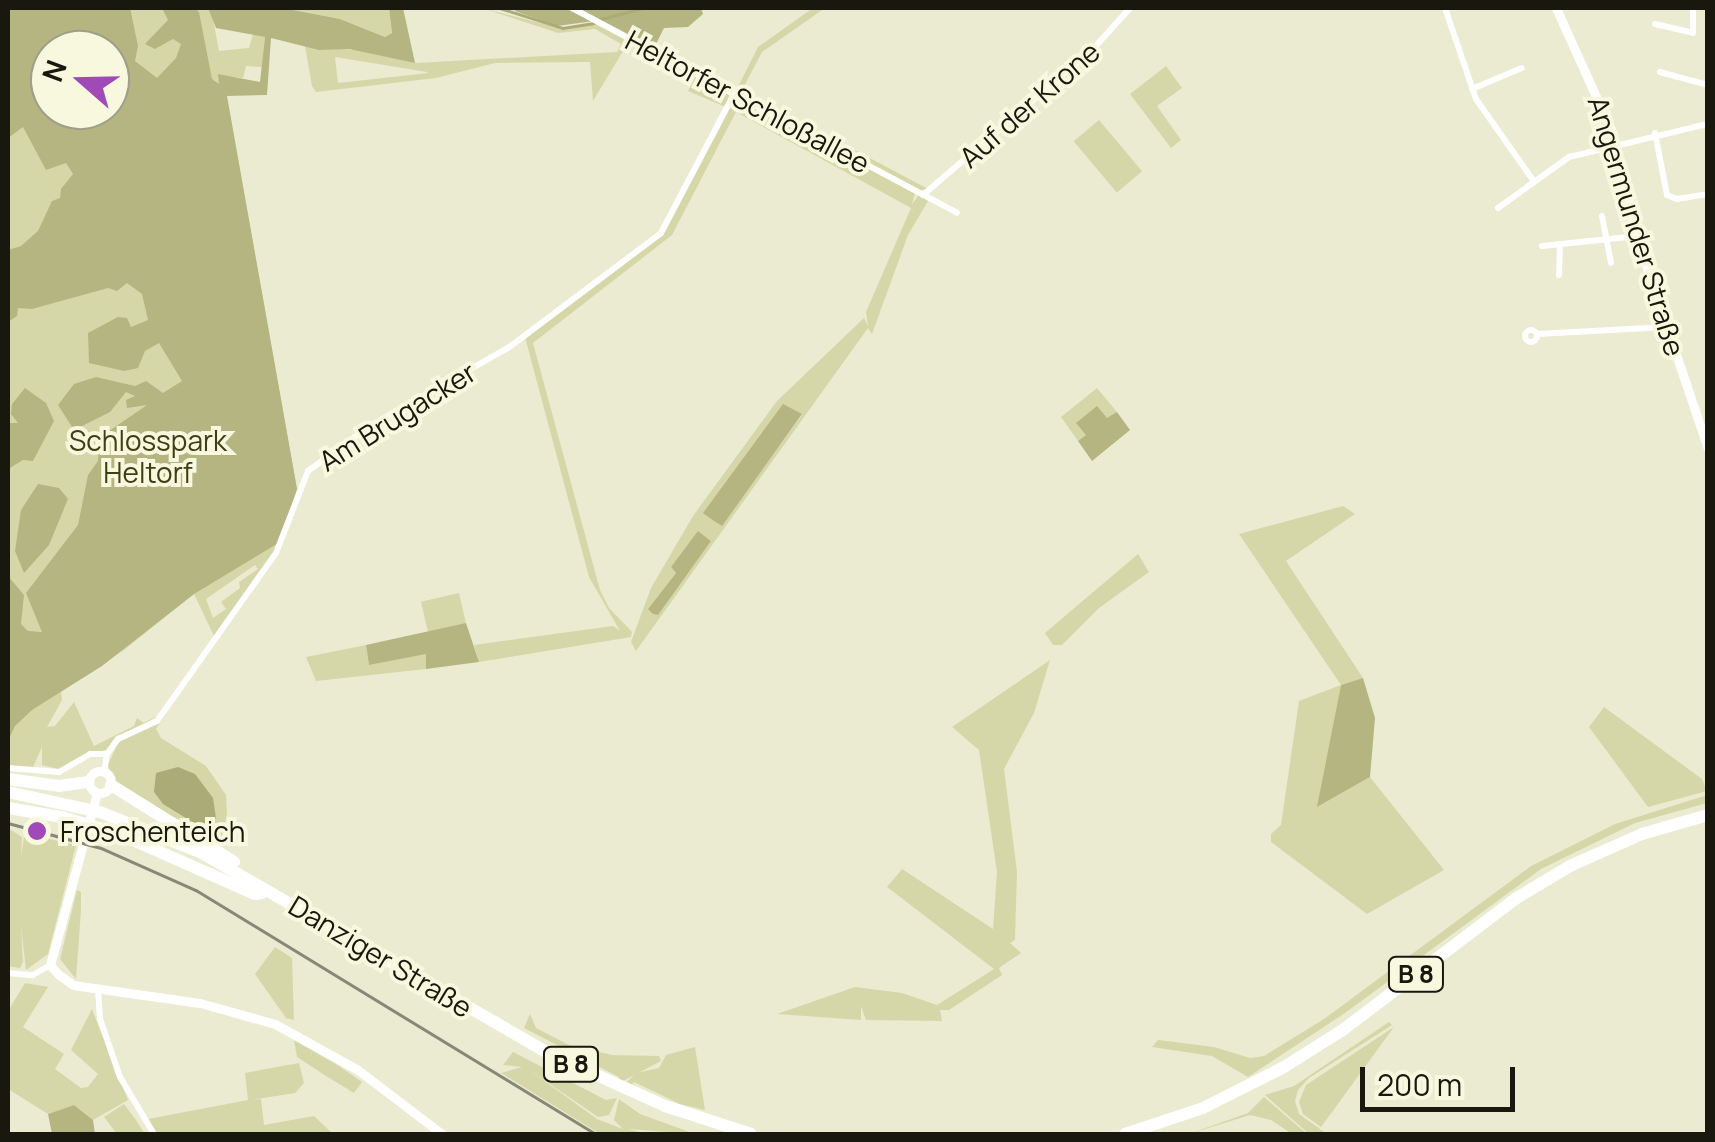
<!DOCTYPE html>
<meta charset="utf-8">
<style>
body{margin:0}
#map{position:relative;width:1715px;height:1142px;overflow:hidden;background:#eaebd1;font-family:Manrope,sans-serif}
div>[style]{position:absolute}
.green>*{inset:0;background:#d6d7a8;transform-origin:0 0}
.forest>*{inset:0;background:#b5b581}
.water>*{inset:0;background:#aaab77}
.stream>*{height:2.5px;margin:-1.25px;padding:0 1.25px;transform-origin:1.25px;border-radius:1.25px;background:#aaab77}
.street>*{height:6px;margin:-3px;padding:0 3px;transform-origin:3px;border-radius:3px;background:#fff}
.street>.ring{margin:-3px;padding:0;box-sizing:content-box;background:none;border:6px solid #fff;border-radius:50%}
.secondary>*{height:9px;margin:-4.5px;padding:0 4.5px;transform-origin:4.5px;border-radius:4.5px;background:#fff}
.secondary>.ring{margin:-4.5px;padding:0;box-sizing:content-box;background:none;border:9px solid #fff;border-radius:50%}
.highway>*{height:12px;margin:-6px;padding:0 6px;transform-origin:6px;border-radius:6px;background:#fff}
.tram>*{height:2.5px;margin:-1.25px;padding:0 1.25px;transform-origin:1.25px;border-radius:1.25px;background:#878876}
.dots>*{width:28px;height:28px;translate:-50% -50%;box-sizing:border-box;border:5px solid #f7f8de;border-radius:50%}
span{translate:-50% -50%;white-space:nowrap;text-align:center;line-height:1.15;-webkit-text-stroke:8px #f7f8de;paint-order:stroke}
.shield-label span{padding:2px 8px;background:#f7f8de;border:2px solid;border-radius:8px;-webkit-text-stroke-width:0}
.shield-label{font-size:25px;color:#18180f;font-weight:700}
.street-label{font-size:28px;color:#18180f}
.park-label{font-size:28px;color:#3f3f15}
.poi-label{font-size:28px;color:#18180f}
.left{translate:0 -50%;text-align:left}
.frame{position:absolute;inset:0;border:10px solid #18180f;pointer-events:none}
.north{position:absolute;left:30px;top:30px;width:100px;height:100px;box-sizing:border-box;background:#f7f8de;border:2px solid #9e9e8b;border-radius:50%;rotate:290deg;font-size:28px;font-weight:700;line-height:40px;text-align:center;color:#18180f}
.north::after{content:'';display:block;margin:auto;width:35px;height:45px;background:#9f4ab7;clip-path:polygon(50% 0,100% 100%,50% 72%,0 100%)}
.scale{position:absolute;left:1360px;top:1067px;width:155px;height:45px;box-sizing:border-box;border:5px solid #18180f;border-top:0;padding-left:12px;font-size:30px;line-height:35px;white-space:nowrap;color:#18180f;-webkit-text-stroke:8px #f7f8de;paint-order:stroke}
</style>
<div id="map">
<div class="green">
<i style="clip-path:polygon(evenodd,8px 8px,211px 8px,219px 51px,249px 48px,253px 34px,265px 37px,262px 67px,246px 66px,243px 78px,223px 76px,297px 489px,279px 545px,214px 636px,194px 594px,124px 650px,61px 690px,62px 700px,47px 727px,55px 726px,74px 702px,94px 746px,134px 726px,137px 718px,144px 723px,160px 714px,109px 748px,62px 770px,42px 765px,42px 747px,33px 767px,8px 767px,8px 8px,50px 50px,110px 50px,110px 110px,50px 110px,50px 50px,8px 8px,255px 565px,258px 569px,239px 582px,240px 588px,221px 602px,226px 609px,213px 618px,206px 599px,255px 565px)"></i>
<i style="clip-path:polygon(283px 8px,389px 8px,392px 34px,385px 37px,340px 19px)"></i>
<i style="clip-path:polygon(evenodd,482px 8px,567px 30px,597px 22px,625px 37px,622px 44px,626px 46px,593px 101px,590px 62px,495px 63px,436px 78px,316px 92px,312px 86px,305px 46px,356px 50px,416px 63px,617px 52px,621px 44px,595px 29px,558px 33px,482px 8px,335px 57px,427px 72px,428px 73px,338px 83px,335px 57px)"></i>
<i style="clip-path:polygon(813px 8px,825px 8px,762px 52px,742px 90px,928px 189px,919px 190px,736px 91px,758px 47px)"></i>
<i style="clip-path:polygon(1166px 66px,1182px 88px,1157px 106px,1181px 140px,1171px 148px,1130px 94px)"></i>
<i style="clip-path:polygon(evenodd,696px 75px,729px 93px,732px 102px,737px 98px,915px 192px,912px 204px,919px 195px,928px 201px,908px 235px,872px 334px,868px 328px,636px 651px,631px 642px,651px 588px,693px 516px,777px 401px,864px 318px,868px 326px,866px 312px,911px 208px,736px 112px,672px 235px,533px 343px,600px 590px,609px 608px,632px 632px,631px 637px,479px 662px,474px 645px,613px 626px,620px 631px,589px 577px,525px 337px,668px 225px,728px 108px,688px 91px,696px 75px,786px 406px,802px 415px,721px 525px,715px 520px,758px 439px,786px 406px,696px 75px,699px 532px,711px 541px,657px 615px,648px 609px,676px 573px,671px 567px,699px 532px)"></i>
<i style="left:1099px;top:120px;width:67px;height:33px;rotate:50deg"></i>
<i style="clip-path:polygon(1097px 388px,1117px 412px,1108px 419px,1097px 407px,1086px 435px,1078px 441px,1061px 417px)"></i>
<i style="clip-path:polygon(1343px 506px,1355px 514px,1286px 561px,1363px 678px,1341px 685px,1319px 806px,1370px 777px,1444px 870px,1367px 914px,1271px 842px,1271px 834px,1281px 825px,1299px 701px,1341px 685px,1239px 534px)"></i>
<i style="clip-path:polygon(1138px 554px,1149px 572px,1099px 608px,1062px 645px,1053px 645px,1045px 633px)"></i>
<i style="left:459px;top:593px;width:31px;height:39px;rotate:77deg"></i>
<i style="clip-path:polygon(366px 645px,369px 665px,426px 653px,426px 669px,316px 681px,306px 657px)"></i>
<i style="clip-path:polygon(1050px 660px,1034px 713px,1004px 769px,1017px 872px,1015px 940px,1010px 943px,1021px 953px,999px 968px,1002px 975px,949px 1010px,940px 1010px,942px 1021px,866px 1020px,861px 1006px,861px 1020px,777px 1014px,855px 987px,902px 993px,937px 1005px,994px 969px,887px 887px,902px 869px,993px 929px,997px 872px,979px 750px,952px 727px)"></i>
<i style="clip-path:polygon(1604px 707px,1702px 779px,1707px 791px,1648px 807px,1589px 727px)"></i>
<i style="clip-path:polygon(166px 713px,156px 729px,161px 738px,206px 766px,226px 795px,227px 814px,221px 842px,115px 786px,108px 765px,119px 740px)"></i>
<i style="clip-path:polygon(1707px 795px,1707px 803px,1635px 823px,1541px 869px,1345px 1013px,1248px 1077px,1212px 1056px,1152px 1047px,1158px 1040px,1214px 1047px,1250px 1058px,1264px 1056px,1324px 1019px,1531px 866px,1615px 824px)"></i>
<i style="clip-path:polygon(8px 828px,22px 837px,21px 857px,24px 837px,34px 840px,36px 836px,76px 845px,48px 954px,26px 970px,21px 926px,23px 962px,20px 968px,8px 966px)"></i>
<i style="clip-path:polygon(77px 890px,81px 892px,81px 910px,76px 979px,60px 959px)"></i>
<i style="clip-path:polygon(275px 947px,292px 958px,294px 1020px,286px 1018px,255px 974px)"></i>
<i style="clip-path:polygon(25px 983px,48px 987px,23px 1027px,64px 1054px,55px 1069px,81px 1088px,88px 1087px,98px 1074px,71px 1050px,92px 1009px,128px 1100px,93px 1120px,74px 1105px,48px 1114px,8px 1089px,8px 1011px)"></i>
<i style="clip-path:polygon(530px 1014px,536px 1028px,569px 1045px,612px 1055px,659px 1056px,661px 1061px,619px 1083px,619px 1077px,524px 1028px)"></i>
<i style="clip-path:polygon(1389px 1022px,1392px 1025px,1309px 1078px,1298px 1090px,1295px 1101px,1299px 1114px,1327px 1134px,1309px 1134px,1265px 1095px,1294px 1086px)"></i>
<i style="clip-path:polygon(1394px 1027px,1321px 1127px,1303px 1114px,1299px 1102px,1306px 1085px)"></i>
<i style="clip-path:polygon(294px 1040px,339px 1066px,362px 1082px,354px 1093px,326px 1076px,297px 1057px)"></i>
<i style="clip-path:polygon(695px 1047px,705px 1110px,680px 1104px,634px 1082px,630px 1087px,624px 1085px,636px 1073px,659px 1068px,666px 1055px)"></i>
<i style="clip-path:polygon(513px 1052px,606px 1100px,617px 1098px,609px 1115px,598px 1117px,528px 1069px,597px 1119px,623px 1129px,614px 1120px,619px 1099px,640px 1114px,695px 1134px,628px 1129px,648px 1134px,600px 1134px,501px 1073px,522px 1067px,503px 1065px)"></i>
<i style="clip-path:polygon(299px 1063px,304px 1083px,295px 1093px,251px 1100px,261px 1099px,264px 1125px,314px 1116px,333px 1134px,154px 1134px,148px 1119px,248px 1100px,245px 1073px)"></i>
<i style="clip-path:polygon(1264px 1097px,1307px 1134px,1292px 1134px,1271px 1120px,1250px 1115px,1189px 1134px,1248px 1113px)"></i>
<i style="clip-path:polygon(124px 1104px,136px 1120px,145px 1134px,117px 1134px,104px 1117px)"></i>
</div>
<div class="forest">
<i style="clip-path:polygon(evenodd,8px 8px,130px 8px,138px 46px,135px 61px,157px 78px,176px 58px,181px 44px,173px 39px,155px 49px,145px 44px,168px 20px,162px 8px,195px 8px,199px 12px,212px 79px,219px 84px,218px 74px,260px 82px,265px 37px,216px 28px,208px 8px,283px 8px,340px 19px,385px 37px,392px 33px,389px 8px,403px 8px,415px 63px,349px 49px,319px 50px,271px 38px,267px 95px,227px 96px,297px 489px,280px 542px,194px 594px,102px 666px,32px 710px,15px 726px,8px 741px,8px 576px,24px 595px,21px 624px,28px 631px,42px 632px,26px 593px,78px 525px,88px 475px,98px 461px,99px 438px,147px 405px,127px 408px,126px 400px,135px 396px,126px 392px,110px 412px,74px 430px,58px 405px,74px 384px,96px 377px,135px 386px,146px 381px,163px 393px,182px 381px,159px 343px,145px 351px,138px 368px,124px 371px,89px 363px,88px 333px,118px 317px,127px 318px,131px 327px,148px 320px,142px 294px,127px 283px,117px 291px,108px 288px,32px 309px,18px 308px,17px 316px,8px 322px,8px 250px,21px 246px,38px 231px,52px 201px,60px 198px,61px 189px,73px 174px,66px 163px,46px 170px,23px 127px,8px 138px,8px 8px,50px 50px,110px 50px,110px 110px,50px 110px,50px 50px)"></i>
<i style="clip-path:polygon(517px 8px,570px 8px,594px 21px,557px 26px,515px 11px)"></i>
<i style="clip-path:polygon(575px 8px,701px 8px,703px 14px,688px 27px,664px 28px,653px 50px)"></i>
<i style="clip-path:polygon(25px 388px,46px 403px,54px 421px,33px 461px,23px 460px,8px 469px,8px 423px,18px 423px,11px 414px,12px 404px)"></i>
<i style="clip-path:polygon(783px 404px,802px 414px,722px 526px,714px 521px,703px 513px)"></i>
<i style="clip-path:polygon(1097px 406px,1107px 418px,1117px 412px,1130px 430px,1092px 461px,1078px 441px,1086px 435px,1076px 423px)"></i>
<i style="clip-path:polygon(38px 484px,59px 488px,68px 499px,49px 545px,24px 573px,15px 551px,21px 510px)"></i>
<i style="clip-path:polygon(698px 531px,711px 541px,658px 615px,653px 614px,648px 609px,676px 573px,671px 567px)"></i>
<i style="clip-path:polygon(466px 623px,479px 662px,426px 669px,426px 654px,369px 665px,366px 645px)"></i>
<i style="clip-path:polygon(1363px 678px,1375px 718px,1370px 777px,1317px 807px,1341px 685px)"></i>
<i style="clip-path:polygon(74px 1105px,93px 1120px,95px 1134px,52px 1134px,48px 1114px)"></i>
</div>
<div class="water">
<i style="clip-path:polygon(178px 767px,195px 774px,213px 798px,216px 818px,208px 826px,199px 826px,163px 804px,154px 792px,156px 773px)"></i>
</div>
<div class="stream">
<i style="left:500px;top:8px;width:66px;rotate:17.6deg"></i>
<i style="left:563px;top:28px;width:31px;rotate:-9deg"></i>
<i style="left:601px;top:19px;width:43px;rotate:-14.7deg"></i>
</div>
<div class="street">
<i style="left:572px;top:8px;width:436px;rotate:28deg"></i>
<i style="left:1445px;top:8px;width:96px;rotate:71.2deg"></i>
<i style="left:1476px;top:99px;width:99px;rotate:54.9deg"></i>
<i style="left:1655px;top:24px;width:39px;rotate:13deg"></i>
<i style="left:1693px;top:33px;width:25px;rotate:-90deg"></i>
<i style="left:1660px;top:72px;width:50px;rotate:15.2deg"></i>
<i style="left:1472px;top:89px;width:54px;rotate:-22.8deg"></i>
<i style="left:1655px;top:133px;width:63px;rotate:79deg"></i>
<i style="left:1667px;top:195px;width:11px;rotate:22deg"></i>
<i style="left:1677px;top:199px;width:31px;rotate:-9deg"></i>
<i style="left:923px;top:195px;width:225px;rotate:-40.7deg"></i>
<i style="left:1094px;top:48px;width:54px;rotate:-48deg"></i>
<i style="left:1498px;top:208px;width:87px;rotate:-35.7deg"></i>
<i style="left:1569px;top:157px;width:143px;rotate:-13.4deg"></i>
<i style="left:1602px;top:216px;width:48px;rotate:79.2deg"></i>
<i style="left:1542px;top:246px;width:96px;rotate:-6deg"></i>
<i style="left:1559px;top:275px;width:31px;rotate:-88deg"></i>
<i class="ring" style="left:1525px;top:330px;width:6px;height:6px"></i>
<i style="left:1537px;top:334px;width:129px;rotate:-3.1deg"></i>
<i style="left:8px;top:768px;width:51px;rotate:4.5deg"></i>
<i style="left:59px;top:772px;width:36px;rotate:-30deg"></i>
<i style="left:90px;top:754px;width:17px"></i>
<i style="left:104px;top:772px;width:18px;rotate:-81deg"></i>
<i style="left:107px;top:754px;width:19px;rotate:-54deg"></i>
<i style="left:118px;top:739px;width:43px;rotate:-24.8deg"></i>
<i style="left:157px;top:721px;width:206px;rotate:-54.7deg"></i>
<i style="left:276px;top:553px;width:88px;rotate:-68.7deg"></i>
<i style="left:308px;top:471px;width:77px;rotate:-36deg"></i>
<i style="left:370px;top:426px;width:159px;rotate:-29.5deg"></i>
<i style="left:508px;top:348px;width:191px;rotate:-36.9deg"></i>
<i style="left:661px;top:233px;width:157px;rotate:-62.3deg"></i>
<i style="left:8px;top:973px;width:25px;rotate:5deg"></i>
<i style="left:33px;top:975px;width:20px;rotate:-30deg"></i>
<i style="left:98px;top:989px;width:30px;rotate:86deg"></i>
<i style="left:100px;top:1019px;width:61px;rotate:71deg"></i>
<i style="left:120px;top:1077px;width:66px;rotate:59.2deg"></i>
</div>
<div class="secondary">
<i style="left:1556px;top:8px;width:136px;rotate:65.7deg"></i>
<i style="left:1612px;top:132px;width:116px;rotate:76.6deg"></i>
<i style="left:1639px;top:245px;width:215px;rotate:71.3deg"></i>
<i class="ring" style="left:89px;top:771px;width:13px;height:13px"></i>
<i style="left:97px;top:793px;width:178px;rotate:105.3deg"></i>
<i style="left:50px;top:965px;width:12px;rotate:48deg"></i>
<i style="left:58px;top:974px;width:19px;rotate:36deg"></i>
<i style="left:73px;top:985px;width:128px;rotate:8.1deg"></i>
<i style="left:200px;top:1003px;width:78px;rotate:15.6deg"></i>
<i style="left:275px;top:1024px;width:95px;rotate:29deg"></i>
<i style="left:358px;top:1070px;width:106px;rotate:37.3deg"></i>
</div>
<div class="highway">
<i style="left:8px;top:779px;width:51px;rotate:7.8deg"></i>
<i style="left:59px;top:786px;width:30px;rotate:-8deg"></i>
<i style="left:111px;top:785px;width:145px;rotate:32deg"></i>
<i style="left:8px;top:792px;width:94px;rotate:12.3deg"></i>
<i style="left:100px;top:812px;width:108px;rotate:21.8deg"></i>
<i style="left:200px;top:852px;width:404px;rotate:30deg"></i>
<i style="left:550px;top:1054px;width:126px;rotate:24.3deg"></i>
<i style="left:665px;top:1106px;width:90px;rotate:18deg"></i>
<i style="left:8px;top:808px;width:55px;rotate:9.5deg"></i>
<i style="left:62px;top:817px;width:65px;rotate:17deg"></i>
<i style="left:124px;top:836px;width:143px;rotate:23.9deg"></i>
<i style="left:255px;top:894px;width:7px;rotate:-8deg"></i>
<i style="left:1125px;top:1134px;width:82px;rotate:-18.4deg"></i>
<i style="left:1203px;top:1108px;width:91px;rotate:-26.8deg"></i>
<i style="left:1284px;top:1067px;width:71px;rotate:-32.3deg"></i>
<i style="left:1344px;top:1029px;width:215px;rotate:-37.2deg"></i>
<i style="left:1515px;top:899px;width:64px;rotate:-31deg"></i>
<i style="left:1570px;top:866px;width:79px;rotate:-24deg"></i>
<i style="left:1642px;top:834px;width:69px;rotate:-16.1deg"></i>
</div>
<div class="tram">
<i style="left:8px;top:823px;width:96px;rotate:15deg"></i>
<i style="left:101px;top:848px;width:104px;rotate:23.9deg"></i>
<i style="left:196px;top:890px;width:469px;rotate:31.4deg"></i>
</div>
<div class="dots">
<i style="left:37px;top:831px;background:#9f4ab7"></i>
</div>
<div class="shield-label">
<span style="left:1416px;top:974px">B 8</span>
<span style="left:571px;top:1064px">B 8</span>
</div>
<div class="street-label">
<span style="left:748px;top:101px;rotate:28deg">Heltorfer Schloßallee</span>
<span style="left:1029px;top:104px;rotate:-41deg">Auf der Krone</span>
<span style="left:1637px;top:226px;rotate:73deg">Angermunder Straße</span>
<span style="left:397px;top:416px;rotate:-32deg">Am Brugacker</span>
<span style="left:381px;top:956px;rotate:31deg">Danziger Straße</span>
</div>
<div class="park-label">
<span style="left:148px;top:456px">Schlosspark<br>Heltorf</span>
</div>
<div class="poi-label">
<span class="left" style="left:60px;top:831px">Froschenteich</span>
</div>
<div class="frame"></div>
<div class="north">N</div>
<div class="scale">200 m</div>
</div>
